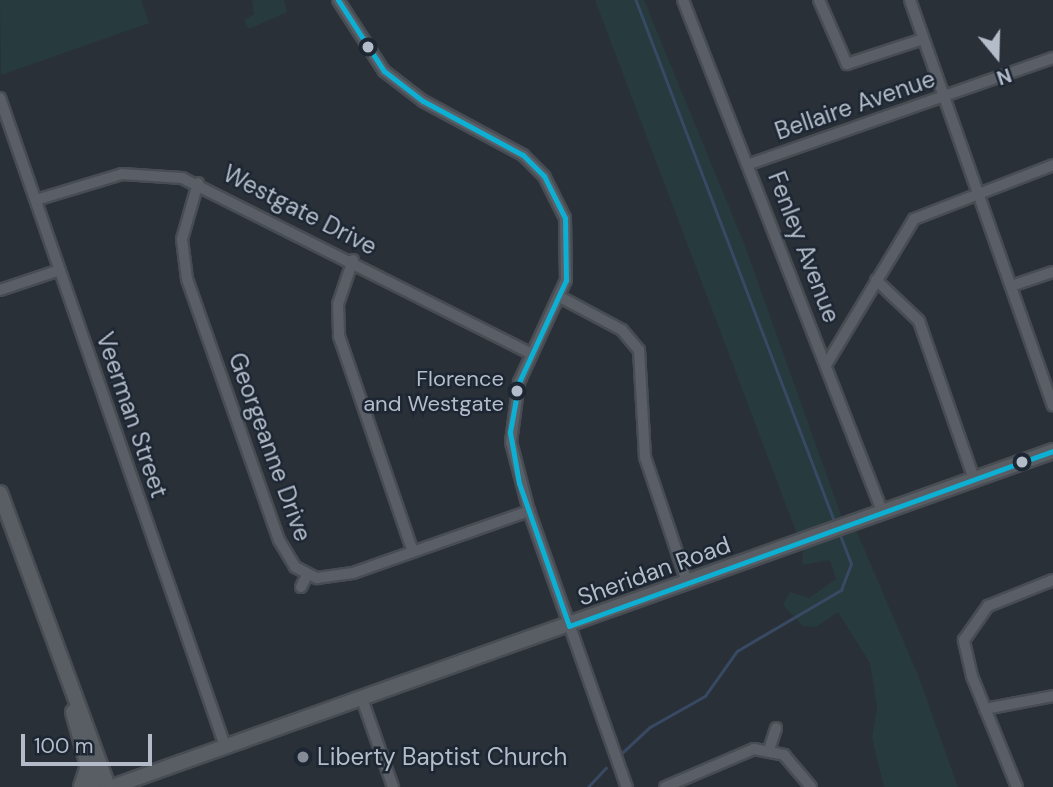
<!DOCTYPE html>
<style>
body{margin:0}
#map{position:relative;width:1053px;height:787px;overflow:hidden;background:#2a3038;font-family:"DM Sans",sans-serif}
div>[style]{position:absolute}
.green>*{inset:0;background:#273a3e}
.stream>*{height:2.5px;margin:-1.25px;padding:0 1.25px;transform-origin:1.25px;border-radius:1.25px;background:#384963}
.roads{filter:drop-shadow(2px 0 #484c53) drop-shadow(-2px 0 #484c53) drop-shadow(0 2px #484c53) drop-shadow(0 -2px #484c53)}
.street>*{height:10px;margin:-5px;padding:0 5px;transform-origin:5px;border-radius:5px;background:#5a5e66}
.secondary>*{height:14px;margin:-7px;padding:0 7px;transform-origin:7px;border-radius:7px;background:#595d64}
.bus-1>*{height:5px;margin:-2.5px;padding:0 2.5px;transform-origin:2.5px;border-radius:2.5px;background:#0dafd3}
.dots>*{width:19px;height:19px;translate:-50% -50%;box-sizing:border-box;border:4px solid #1d2633;border-radius:50%}
span{translate:-50% -50%;white-space:nowrap;text-align:center;line-height:1.15;-webkit-text-stroke:5px #1d2633;paint-order:stroke}
.bus-label{font-size:22px;color:#b4bcc9}
.right{translate:-100% -50%;text-align:right}
.street-label{font-size:24px;color:#b4bcc9}
.poi-label{font-size:24px;color:#b4bcc9}
.left{translate:0 -50%;text-align:left}
.north{position:absolute;left:962px;top:21px;width:70px;height:70px;-webkit-text-stroke:5px #1d2633;paint-order:stroke;rotate:161deg;font-size:19px;font-weight:700;line-height:28px;text-align:center;color:#b4bcc9}
.north::after{content:'';display:block;margin:auto;width:24px;height:32px;background:#b4bcc9;clip-path:polygon(50% 0,100% 100%,50% 72%,0 100%)}
.scale{position:absolute;left:21px;top:734px;width:131px;height:32px;box-sizing:border-box;border:4px solid #b4bcc9;border-top:0;padding-left:9px;font-size:21px;line-height:24px;white-space:nowrap;color:#b4bcc9;-webkit-text-stroke:5px #1d2633;paint-order:stroke}
</style>
<div id="map">
<div class="green">
<i style="clip-path:polygon(0 0,141px 0,149px 23px,1px 75px)"></i>
<i style="clip-path:polygon(252px 0,284px 0,287px 12px,249px 29px,244px 20px,254px 14px)"></i>
<i style="clip-path:polygon(595px 0,644px 0,745px 246px,842px 518px,797px 534px)"></i>
<i style="clip-path:polygon(856px 530px,918px 675px,958px 787px,884px 787px,872px 738px,877px 708px,870px 663px,838px 612px,816px 627px,803px 626px,783px 605px,790px 592px,809px 598px,836px 579px,830px 560px,802px 565px,803px 549px)"></i>
</div>
<div class="stream">
<i style="left:636px;top:0;width:556px;rotate:69.15deg"></i>
<i style="left:622px;top:753px;width:38px;rotate:-43deg"></i>
<i style="left:650px;top:727px;width:63px;rotate:-29.4deg"></i>
<i style="left:705px;top:696px;width:55px;rotate:-54.6deg"></i>
<i style="left:737px;top:651px;width:121px;rotate:-30.4deg"></i>
<i style="left:841px;top:590px;width:28px;rotate:-69deg"></i>
<i style="left:851px;top:564px;width:31px;rotate:-111deg"></i>
<i style="left:588px;top:787px;width:26px;rotate:-47deg"></i>
</div>
<div class="roads">
<div class="street">
<i style="left:338px;top:0;width:85px;rotate:57.1deg"></i>
<i style="left:384px;top:71px;width:49px;rotate:37.6deg"></i>
<i style="left:423px;top:101px;width:114px;rotate:28.4deg"></i>
<i style="left:523px;top:155px;width:30px;rotate:45deg"></i>
<i style="left:544px;top:176px;width:47px;rotate:63.4deg"></i>
<i style="left:565px;top:218px;width:62px;rotate:89.1deg"></i>
<i style="left:566px;top:280px;width:112px;rotate:114.7deg"></i>
<i style="left:519px;top:382px;width:61px;rotate:97.6deg"></i>
<i style="left:511px;top:442px;width:71px;rotate:75.4deg"></i>
<i style="left:529px;top:511px;width:293px;rotate:70.5deg"></i>
<i style="left:683px;top:0;width:548px;rotate:68.72deg"></i>
<i style="left:819px;top:0;width:70px;rotate:66.4deg"></i>
<i style="left:847px;top:64px;width:80px;rotate:-18.2deg"></i>
<i style="left:910px;top:0;width:430px;rotate:70.6deg"></i>
<i style="left:0;top:98px;width:686px;rotate:70.85deg"></i>
<i style="left:750px;top:164px;width:321px;rotate:-19.3deg"></i>
<i style="left:198px;top:183px;width:58px;rotate:105.9deg"></i>
<i style="left:182px;top:239px;width:40px;rotate:82.9deg"></i>
<i style="left:187px;top:279px;width:277px;rotate:70.6deg"></i>
<i style="left:279px;top:540px;width:31px;rotate:59deg"></i>
<i style="left:295px;top:567px;width:25px;rotate:27deg"></i>
<i style="left:317px;top:578px;width:36px;rotate:-8deg"></i>
<i style="left:353px;top:573px;width:187px;rotate:-19.4deg"></i>
<i style="left:36px;top:200px;width:90px;rotate:-16.8deg"></i>
<i style="left:122px;top:174px;width:60px;rotate:3.8deg"></i>
<i style="left:182px;top:178px;width:390px;rotate:26.7deg"></i>
<i style="left:353px;top:260px;width:46px;rotate:108.8deg"></i>
<i style="left:338px;top:304px;width:32px;rotate:88deg"></i>
<i style="left:339px;top:336px;width:228px;rotate:71.1deg"></i>
<i style="left:876px;top:280px;width:59px;rotate:43.6deg"></i>
<i style="left:919px;top:321px;width:167px;rotate:70.8deg"></i>
<i style="left:1011px;top:286px;width:44px;rotate:-18.4deg"></i>
<i style="left:0;top:290px;width:63px;rotate:-18.4deg"></i>
<i style="left:560px;top:297px;width:70px;rotate:28deg"></i>
<i style="left:622px;top:330px;width:26px;rotate:50deg"></i>
<i style="left:639px;top:350px;width:107px;rotate:86.8deg"></i>
<i style="left:645px;top:457px;width:132px;rotate:71.4deg"></i>
<i style="left:826px;top:365px;width:170px;rotate:-58.9deg"></i>
<i style="left:914px;top:219px;width:149px;rotate:-21.2deg"></i>
<i style="left:301px;top:587px;width:13px;rotate:-63deg"></i>
<i style="left:362px;top:699px;width:93px;rotate:70.6deg"></i>
<i style="left:985px;top:709px;width:69px;rotate:-10.8deg"></i>
<i style="left:769px;top:750px;width:23px;rotate:-72deg"></i>
<i style="left:665px;top:787px;width:97px;rotate:-23.1deg"></i>
<i style="left:754px;top:749px;width:31px;rotate:11deg"></i>
<i style="left:784px;top:755px;width:42px;rotate:49.8deg"></i>
<i style="left:1017px;top:787px;width:120px;rotate:-112.1deg"></i>
<i style="left:972px;top:676px;width:37px;rotate:-103deg"></i>
<i style="left:964px;top:640px;width:42px;rotate:-54.8deg"></i>
<i style="left:988px;top:606px;width:70px;rotate:-21.8deg"></i>
</div>
<div class="secondary">
<i style="left:0;top:493px;width:313px;rotate:69.8deg"></i>
<i style="left:73px;top:712px;width:78px;rotate:74.4deg"></i>
<i style="left:81px;top:787px;width:23px;rotate:-72deg"></i>
<i style="left:112px;top:787px;width:999px;rotate:-19.65deg"></i>
</div>
</div>
<div class="bus-1">
<i style="left:338px;top:0;width:85px;rotate:57.1deg"></i>
<i style="left:384px;top:71px;width:49px;rotate:37.6deg"></i>
<i style="left:423px;top:101px;width:114px;rotate:28.4deg"></i>
<i style="left:523px;top:155px;width:30px;rotate:45deg"></i>
<i style="left:544px;top:176px;width:47px;rotate:63.4deg"></i>
<i style="left:565px;top:218px;width:62px;rotate:89.1deg"></i>
<i style="left:566px;top:280px;width:112px;rotate:114.7deg"></i>
<i style="left:519px;top:382px;width:51px;rotate:100.2deg"></i>
<i style="left:510px;top:432px;width:52px;rotate:80deg"></i>
<i style="left:519px;top:483px;width:151px;rotate:70.7deg"></i>
<i style="left:569px;top:626px;width:515px;rotate:-19.88deg"></i>
</div>
<div class="dots">
<i style="left:368px;top:47px;background:#b4bcc9"></i>
<i style="left:517px;top:391px;background:#b4bcc9"></i>
<i style="left:1022px;top:462px;background:#b4bcc9"></i>
<i style="left:303px;top:757px;background:#848b96"></i>
</div>
<div class="bus-label">
<span class="right" style="left:504px;top:391px">Florence<br>and Westgate</span>
</div>
<div class="street-label">
<span style="left:855px;top:105px;rotate:-19deg">Bellaire Avenue</span>
<span style="left:300px;top:210px;rotate:27deg">Westgate Drive</span>
<span style="left:804px;top:247px;rotate:69deg">Fenley Avenue</span>
<span style="left:132px;top:415px;rotate:71deg">Veerman Street</span>
<span style="left:270px;top:447px;rotate:70deg">Georgeanne Drive</span>
<span style="left:654px;top:571px;rotate:-20deg">Sheridan Road</span>
</div>
<div class="poi-label">
<span class="left" style="left:317px;top:757px">Liberty Baptist Church</span>
</div>
<div class="north">N</div>
<div class="scale">100 m</div>
</div>
